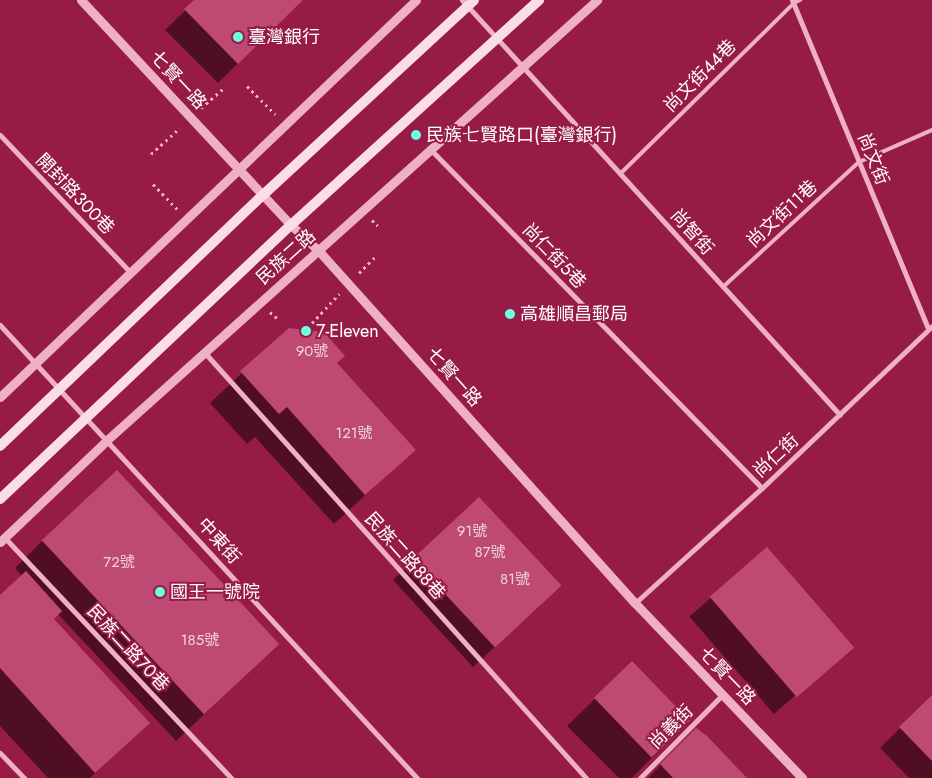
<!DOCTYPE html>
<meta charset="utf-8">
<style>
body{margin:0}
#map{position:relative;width:932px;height:778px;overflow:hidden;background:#961c47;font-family:Jost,"Noto Sans TC",sans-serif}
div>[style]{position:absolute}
.shadow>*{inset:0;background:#0007;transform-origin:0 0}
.building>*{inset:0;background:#be4973;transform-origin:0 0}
.path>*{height:3px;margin-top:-1.5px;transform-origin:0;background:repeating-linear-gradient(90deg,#efafc7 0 2.5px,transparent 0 6.5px)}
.service>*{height:4px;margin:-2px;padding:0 2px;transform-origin:2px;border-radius:2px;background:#efafc7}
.minor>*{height:5px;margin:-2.5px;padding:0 2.5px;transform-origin:2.5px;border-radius:2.5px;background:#efafc7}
.tertiary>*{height:9px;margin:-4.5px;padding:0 4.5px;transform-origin:4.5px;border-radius:4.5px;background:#efafc7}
.secondary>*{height:10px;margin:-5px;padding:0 5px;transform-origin:5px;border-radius:5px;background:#fbdde7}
.dots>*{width:14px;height:14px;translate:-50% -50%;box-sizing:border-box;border:2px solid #961c47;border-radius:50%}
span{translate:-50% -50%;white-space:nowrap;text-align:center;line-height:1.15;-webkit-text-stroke:4px #961c47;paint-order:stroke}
.number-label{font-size:15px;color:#efd2dc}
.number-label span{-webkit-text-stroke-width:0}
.poi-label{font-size:18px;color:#fff}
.left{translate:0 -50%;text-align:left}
.street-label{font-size:18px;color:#fff}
</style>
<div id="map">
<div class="shadow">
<i style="clip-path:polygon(196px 0,301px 0,218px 83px,165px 30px)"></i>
<i style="clip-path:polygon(289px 329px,414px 450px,334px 524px,255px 437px,247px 444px,210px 403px)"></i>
<i style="clip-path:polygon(479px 499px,540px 606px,473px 667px,393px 580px)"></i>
<i style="clip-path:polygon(42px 541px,278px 644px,176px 741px,58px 614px,53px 619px,148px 723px,90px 778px,48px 778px,0 726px,0 596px,22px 576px,15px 568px)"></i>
<i style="left:767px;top:549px;width:129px;height:103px;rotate:49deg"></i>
<i style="clip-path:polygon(632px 663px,688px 721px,632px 778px,619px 778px,567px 726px)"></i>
<i style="clip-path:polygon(932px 697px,932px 778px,909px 778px,880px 748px)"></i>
<i style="clip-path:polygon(696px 729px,745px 778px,648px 778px)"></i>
</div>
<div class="building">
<i style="clip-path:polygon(194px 0,303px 0,238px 64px,184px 9px)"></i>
<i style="clip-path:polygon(289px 328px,324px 332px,345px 356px,337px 363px,416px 450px,365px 495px,287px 407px,279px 414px,240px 371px)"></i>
<i style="left:117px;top:470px;width:238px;height:103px;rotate:47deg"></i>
<i style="left:479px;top:497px;width:121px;height:91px;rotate:47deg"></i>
<i style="left:767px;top:547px;width:133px;height:76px;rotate:49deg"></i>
<i style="clip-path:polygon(26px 571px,62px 611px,54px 619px,150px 723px,95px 773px,0 668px,0 595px)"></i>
<i style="left:632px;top:661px;width:83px;height:53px;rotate:46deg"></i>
<i style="clip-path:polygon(932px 695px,932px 761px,899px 727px)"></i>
<i style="clip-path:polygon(696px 728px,707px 736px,747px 778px,673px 778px,660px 764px)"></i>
</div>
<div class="path">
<i style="left:247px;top:86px;width:40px;rotate:45deg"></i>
<i style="left:201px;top:108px;width:29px;rotate:-41deg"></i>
<i style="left:151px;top:154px;width:39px;rotate:-42deg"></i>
<i style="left:153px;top:184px;width:35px;rotate:46deg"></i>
<i style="left:372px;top:220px;width:8px;rotate:45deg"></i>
<i style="left:359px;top:273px;width:24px;rotate:-45deg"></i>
<i style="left:270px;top:312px;width:9px;rotate:41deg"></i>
<i style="left:312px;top:323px;width:40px;rotate:-47deg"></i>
</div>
<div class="service">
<i style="left:621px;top:173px;width:243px;rotate:-44.5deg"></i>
<i style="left:794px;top:3px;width:7px;rotate:-27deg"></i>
<i style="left:723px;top:287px;width:185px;rotate:-42.6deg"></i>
<i style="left:859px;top:162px;width:80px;rotate:-23.7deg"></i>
</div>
<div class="minor">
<i style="left:462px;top:0;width:561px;rotate:47.67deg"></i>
<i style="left:792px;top:0;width:355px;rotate:67.5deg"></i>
<i style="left:0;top:135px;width:189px;rotate:46.5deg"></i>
<i style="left:431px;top:150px;width:473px;rotate:45.6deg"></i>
<i style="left:0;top:325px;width:616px;rotate:47.37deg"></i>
<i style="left:205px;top:353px;width:571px;rotate:48.12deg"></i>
<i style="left:5px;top:538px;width:330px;rotate:46.7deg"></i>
<i style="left:635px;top:603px;width:171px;rotate:-42.2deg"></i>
<i style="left:762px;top:488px;width:235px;rotate:-43.6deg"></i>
<i style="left:0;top:753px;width:35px;rotate:46deg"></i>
<i style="left:640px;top:778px;width:118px;rotate:-45.3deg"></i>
</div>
<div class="tertiary">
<i style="left:81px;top:0;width:308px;rotate:47deg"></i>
<i style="left:291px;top:225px;width:37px;rotate:43deg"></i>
<i style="left:318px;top:250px;width:474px;rotate:48.1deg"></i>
<i style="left:635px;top:603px;width:242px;rotate:46.3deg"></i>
<i style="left:0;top:397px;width:575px;rotate:-43.66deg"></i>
<i style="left:0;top:542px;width:148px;rotate:-43.6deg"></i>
<i style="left:107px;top:440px;width:659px;rotate:-41.92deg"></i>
</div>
<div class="secondary">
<i style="left:0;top:446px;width:364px;rotate:-43.7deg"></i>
<i style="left:263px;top:195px;width:287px;rotate:-42.7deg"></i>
<i style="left:0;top:499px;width:400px;rotate:-43.3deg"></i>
<i style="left:291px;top:225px;width:335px;rotate:-42.2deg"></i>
</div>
<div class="dots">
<i style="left:238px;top:37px;background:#6effe1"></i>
<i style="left:416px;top:135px;background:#6effe1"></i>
<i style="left:510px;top:314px;background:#6effe1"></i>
<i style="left:306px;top:331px;background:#6effe1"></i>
<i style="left:160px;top:592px;background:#6effe1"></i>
</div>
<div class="number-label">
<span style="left:312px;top:352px">90號</span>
<span style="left:354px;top:434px">121號</span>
<span style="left:472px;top:532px">91號</span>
<span style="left:490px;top:553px">87號</span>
<span style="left:119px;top:563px">72號</span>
<span style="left:515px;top:580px">81號</span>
<span style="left:200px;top:641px">185號</span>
</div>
<div class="poi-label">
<span class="left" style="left:248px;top:37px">臺灣銀行</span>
<span class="left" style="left:426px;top:135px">民族七賢路口(臺灣銀行)</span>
<span class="left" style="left:520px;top:314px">高雄順昌郵局</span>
<span class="left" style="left:316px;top:331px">7-Eleven</span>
<span class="left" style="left:170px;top:592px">國王一號院</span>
</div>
<div class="street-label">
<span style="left:700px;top:76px;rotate:-45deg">尚文街44巷</span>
<span style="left:178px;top:80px;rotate:47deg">七賢一路</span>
<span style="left:873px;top:159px;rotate:68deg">尚文街</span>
<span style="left:75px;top:194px;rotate:46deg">開封路300巷</span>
<span style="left:782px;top:214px;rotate:-43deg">尚文街11巷</span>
<span style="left:692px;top:232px;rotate:48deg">尚智街</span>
<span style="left:554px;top:256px;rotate:46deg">尚仁街5巷</span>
<span style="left:286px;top:257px;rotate:-42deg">民族二路</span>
<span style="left:454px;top:377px;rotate:48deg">七賢一路</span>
<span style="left:776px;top:456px;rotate:-43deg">尚仁街</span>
<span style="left:219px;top:541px;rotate:48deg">中東街</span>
<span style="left:405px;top:556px;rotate:48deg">民族二路88巷</span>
<span style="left:128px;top:648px;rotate:47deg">民族二路70巷</span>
<span style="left:727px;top:676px;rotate:46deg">七賢一路</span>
<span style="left:671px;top:727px;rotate:-45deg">尚義街</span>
</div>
</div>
